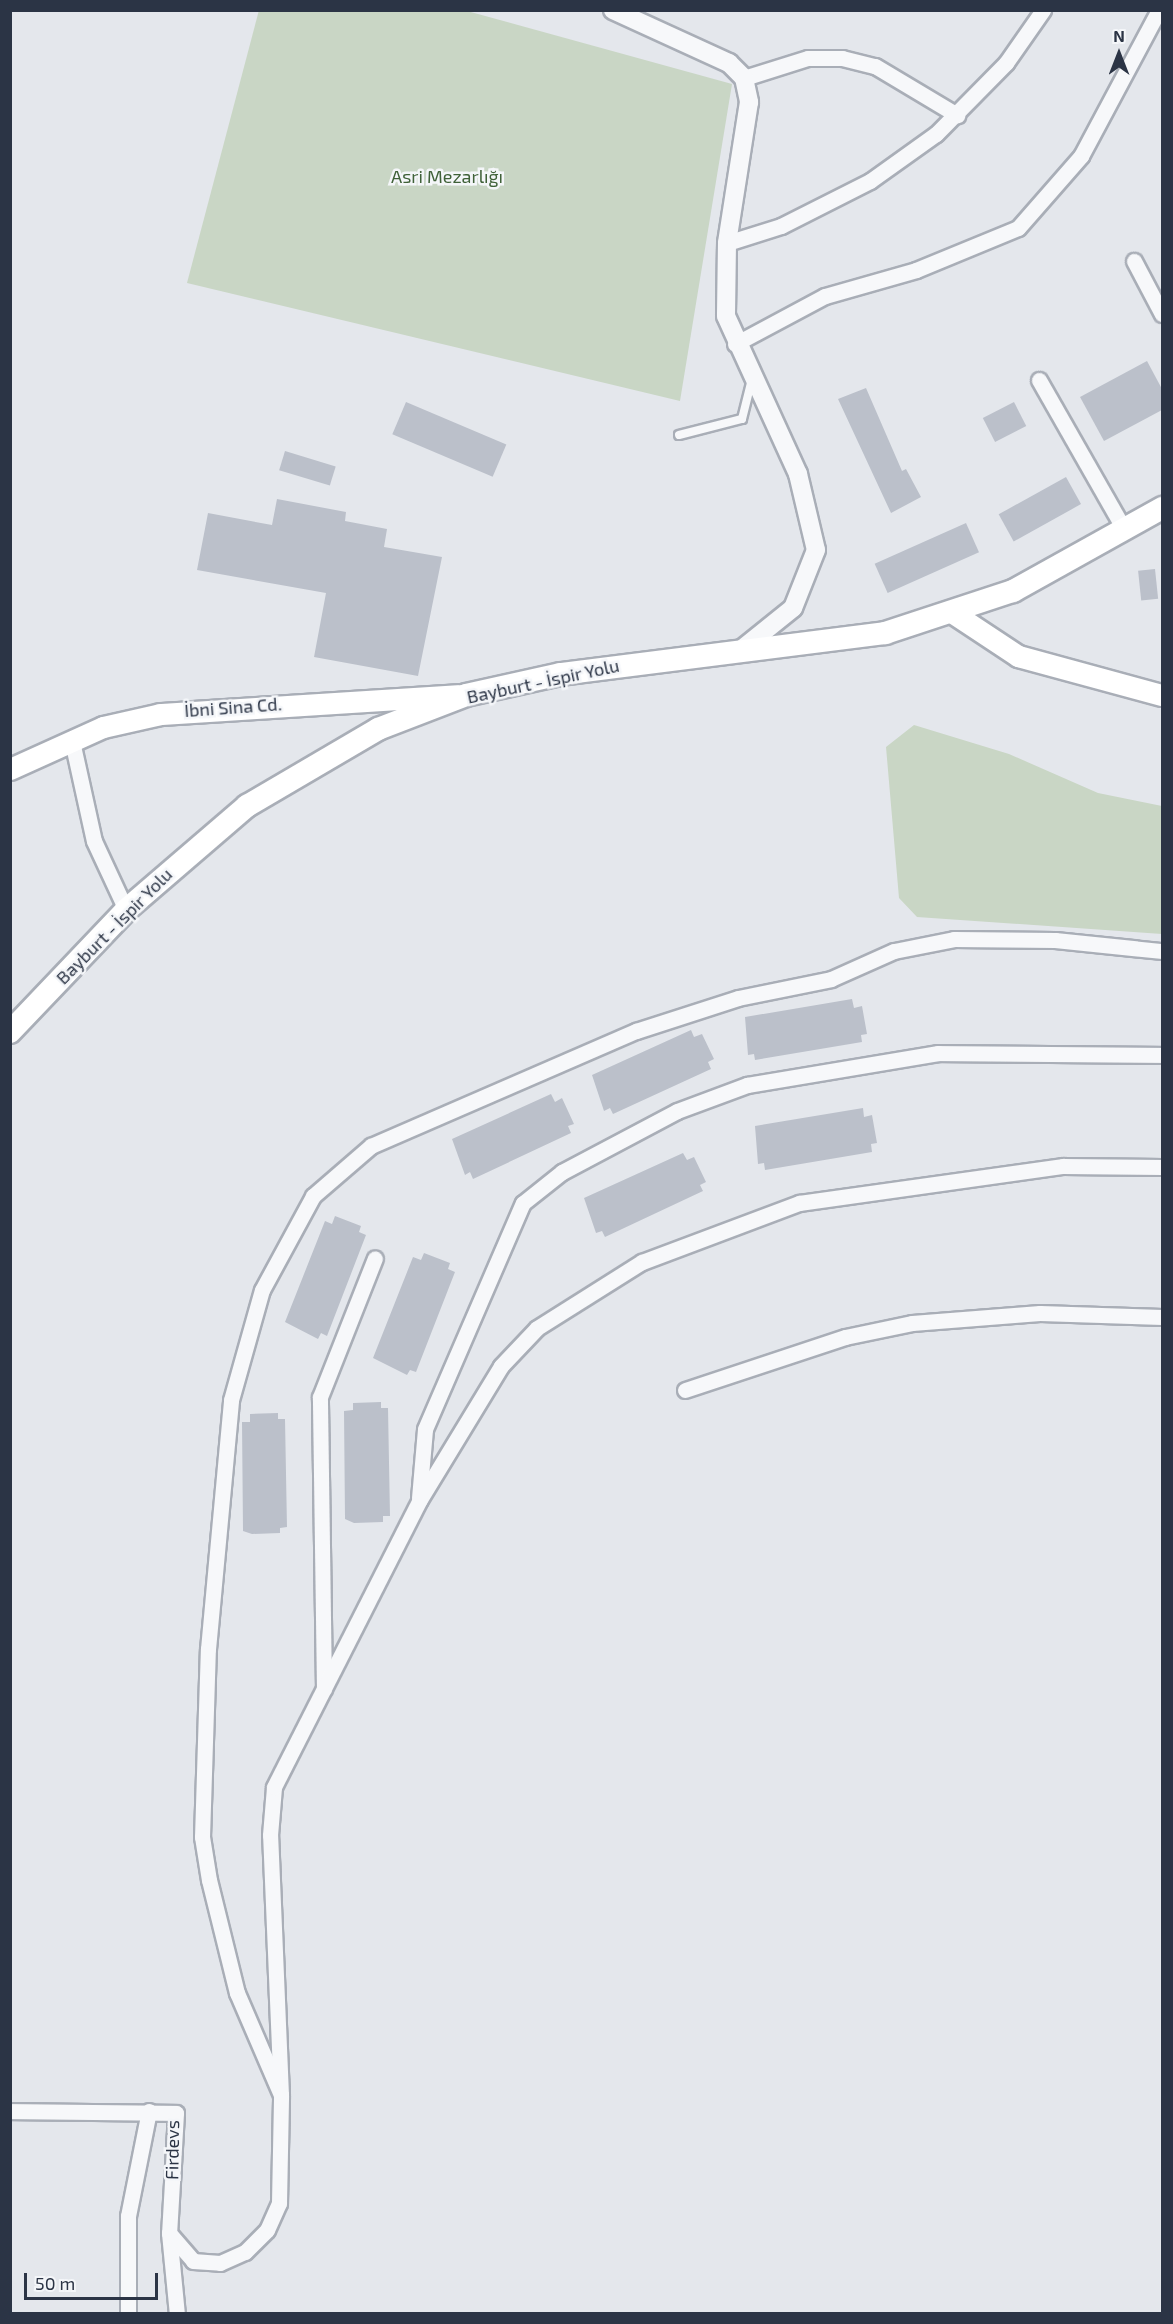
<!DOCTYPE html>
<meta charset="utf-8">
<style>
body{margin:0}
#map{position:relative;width:1173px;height:2324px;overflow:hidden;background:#e4e7ec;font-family:"Exo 2",sans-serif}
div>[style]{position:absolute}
.green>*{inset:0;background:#c9d6c5}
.building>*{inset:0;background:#bbc0ca;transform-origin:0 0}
.roads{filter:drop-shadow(2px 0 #a9aeb7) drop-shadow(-2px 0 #a9aeb7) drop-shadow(0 2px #a9aeb7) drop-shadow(0 -2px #a9aeb7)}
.service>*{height:8px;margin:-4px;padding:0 4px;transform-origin:4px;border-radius:4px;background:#f7f8fa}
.minor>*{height:15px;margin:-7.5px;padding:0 7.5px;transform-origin:7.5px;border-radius:7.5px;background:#f7f8fa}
.tertiary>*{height:18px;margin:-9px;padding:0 9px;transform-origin:9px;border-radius:9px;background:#f7f8fa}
.secondary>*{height:21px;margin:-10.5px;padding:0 10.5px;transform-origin:10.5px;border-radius:10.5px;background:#fff}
.primary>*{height:22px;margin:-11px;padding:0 11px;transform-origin:11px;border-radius:11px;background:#fff}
span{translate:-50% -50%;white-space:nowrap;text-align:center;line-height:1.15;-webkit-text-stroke:5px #f4f6f9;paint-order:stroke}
.park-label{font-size:18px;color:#3f6138}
.street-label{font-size:18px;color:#2b3445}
.frame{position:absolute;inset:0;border:12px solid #2b3445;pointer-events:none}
.north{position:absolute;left:1089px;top:24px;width:60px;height:60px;-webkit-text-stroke:4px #f4f6f9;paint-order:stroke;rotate:0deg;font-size:16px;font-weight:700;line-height:24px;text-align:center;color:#2b3445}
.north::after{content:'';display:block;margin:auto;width:21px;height:27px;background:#2b3445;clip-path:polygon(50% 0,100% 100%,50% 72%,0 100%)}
.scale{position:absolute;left:24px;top:2273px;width:134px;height:27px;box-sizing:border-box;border:3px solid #2b3445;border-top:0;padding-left:8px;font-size:18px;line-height:21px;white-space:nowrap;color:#2b3445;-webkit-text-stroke:4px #f4f6f9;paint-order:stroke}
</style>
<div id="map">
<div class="green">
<i style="clip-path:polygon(259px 10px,467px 11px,732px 84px,680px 401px,187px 283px)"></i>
<i style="clip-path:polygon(914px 725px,1009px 754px,1098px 793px,1162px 806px,1162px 934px,917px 917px,899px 898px,886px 747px)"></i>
</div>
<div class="building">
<i style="clip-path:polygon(1147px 361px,1162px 389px,1162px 410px,1104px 441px,1080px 397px)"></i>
<i style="clip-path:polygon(866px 388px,902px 471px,906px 469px,921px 497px,891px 513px,838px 399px)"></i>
<i style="left:406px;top:402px;width:109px;height:35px;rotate:23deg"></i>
<i style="left:1014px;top:402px;width:27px;height:35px;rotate:63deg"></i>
<i style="left:285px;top:451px;width:53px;height:20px;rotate:17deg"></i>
<i style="left:1066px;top:477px;width:31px;height:77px;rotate:61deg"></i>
<i style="clip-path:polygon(277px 499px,346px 512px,345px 521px,387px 529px,384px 547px,442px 557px,418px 676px,314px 657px,326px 593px,197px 570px,208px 513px,272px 525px)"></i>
<i style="left:966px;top:523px;width:32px;height:100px;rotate:66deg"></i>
<i style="left:1155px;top:569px;width:30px;height:17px;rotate:84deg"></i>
<i style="clip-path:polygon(852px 999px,854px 1008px,862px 1006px,867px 1034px,861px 1035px,862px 1042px,755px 1060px,754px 1054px,748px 1055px,745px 1017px)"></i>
<i style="clip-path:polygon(691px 1030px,694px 1037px,702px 1034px,714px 1059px,708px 1062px,711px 1069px,613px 1114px,610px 1108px,604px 1111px,592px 1075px)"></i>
<i style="clip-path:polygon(551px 1094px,555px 1102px,562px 1098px,574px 1124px,568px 1126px,571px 1133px,473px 1179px,470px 1172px,465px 1175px,452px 1139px)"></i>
<i style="clip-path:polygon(863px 1108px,864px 1117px,872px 1115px,877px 1143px,871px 1144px,872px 1152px,765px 1170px,764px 1163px,758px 1164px,755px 1126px)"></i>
<i style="clip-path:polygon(683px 1153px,687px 1160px,694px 1157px,706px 1182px,700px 1185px,703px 1191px,605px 1237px,602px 1231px,596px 1233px,584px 1198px)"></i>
<i style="clip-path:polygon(335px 1216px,361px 1226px,359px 1232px,366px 1235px,327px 1336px,321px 1333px,318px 1339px,285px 1322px,325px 1221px,332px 1224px)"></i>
<i style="clip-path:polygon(424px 1253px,450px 1263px,448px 1269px,455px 1272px,416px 1372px,410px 1370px,407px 1375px,373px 1358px,413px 1257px,421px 1260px)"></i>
<i style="clip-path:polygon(381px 1402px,381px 1408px,388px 1408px,390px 1516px,383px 1516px,383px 1522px,354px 1523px,345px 1519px,344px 1411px,353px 1410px,353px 1403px)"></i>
<i style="clip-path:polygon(278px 1413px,278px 1419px,285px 1419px,287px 1527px,280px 1528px,280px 1533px,252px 1534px,243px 1531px,242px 1422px,250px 1422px,250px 1414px)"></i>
</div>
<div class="roads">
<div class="service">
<i style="left:679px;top:435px;width:65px;rotate:-14.3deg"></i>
<i style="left:742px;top:419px;width:41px;rotate:-76deg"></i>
</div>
<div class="minor">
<i style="left:744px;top:78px;width:67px;rotate:-17.4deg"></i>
<i style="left:808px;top:58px;width:34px"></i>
<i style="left:842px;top:58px;width:34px;rotate:14deg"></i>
<i style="left:875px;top:66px;width:96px;rotate:30.9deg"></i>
<i style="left:727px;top:243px;width:57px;rotate:-17.5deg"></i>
<i style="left:781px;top:226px;width:100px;rotate:-26.8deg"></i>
<i style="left:870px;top:181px;width:81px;rotate:-35.5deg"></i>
<i style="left:936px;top:134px;width:100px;rotate:-45.4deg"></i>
<i style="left:1006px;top:63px;width:65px;rotate:-55.1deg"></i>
<i style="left:1134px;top:261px;width:60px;rotate:62.2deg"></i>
<i style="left:735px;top:344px;width:102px;rotate:-28.1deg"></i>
<i style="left:825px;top:296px;width:95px;rotate:-15.9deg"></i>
<i style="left:916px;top:270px;width:110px;rotate:-22.4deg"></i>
<i style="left:1018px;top:228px;width:96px;rotate:-48.8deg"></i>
<i style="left:1081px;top:156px;width:166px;rotate:-61.9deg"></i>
<i style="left:1039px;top:380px;width:172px;rotate:60.3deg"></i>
<i style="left:72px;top:741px;width:102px;rotate:77.6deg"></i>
<i style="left:94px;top:841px;width:76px;rotate:65.1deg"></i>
<i style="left:685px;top:1390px;width:169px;rotate:-18.3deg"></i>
<i style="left:845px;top:1337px;width:68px;rotate:-11.8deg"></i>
<i style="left:912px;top:1323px;width:128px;rotate:-4.5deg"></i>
<i style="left:1040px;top:1313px;width:122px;rotate:1.9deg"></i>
<i style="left:419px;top:1498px;width:69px;rotate:-85deg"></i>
<i style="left:425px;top:1429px;width:246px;rotate:-66.6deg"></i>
<i style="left:523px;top:1203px;width:50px;rotate:-38.5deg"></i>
<i style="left:562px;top:1172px;width:130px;rotate:-27.9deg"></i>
<i style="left:677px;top:1111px;width:75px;rotate:-20.4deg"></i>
<i style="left:747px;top:1085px;width:194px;rotate:-9.5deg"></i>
<i style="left:938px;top:1053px;width:224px;rotate:0.5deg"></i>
<i style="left:324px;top:1689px;width:292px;rotate:-90.8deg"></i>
<i style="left:320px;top:1397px;width:149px;rotate:-68.4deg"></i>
<i style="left:281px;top:2095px;width:111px;rotate:-113.3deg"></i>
<i style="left:237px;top:1993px;width:116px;rotate:-103.9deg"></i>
<i style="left:209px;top:1880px;width:44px;rotate:-99.2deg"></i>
<i style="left:202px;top:1837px;width:188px;rotate:-88.2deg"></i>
<i style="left:208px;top:1649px;width:250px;rotate:-84.7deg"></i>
<i style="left:231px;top:1400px;width:114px;rotate:-74.3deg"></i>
<i style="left:262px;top:1290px;width:107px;rotate:-61.5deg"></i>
<i style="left:313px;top:1196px;width:77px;rotate:-40.8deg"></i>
<i style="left:371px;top:1146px;width:289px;rotate:-23.5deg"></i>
<i style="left:636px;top:1031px;width:107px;rotate:-17.9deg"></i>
<i style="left:738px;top:998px;width:95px;rotate:-11.5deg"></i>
<i style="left:831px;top:979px;width:69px;rotate:-24deg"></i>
<i style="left:894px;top:951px;width:61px;rotate:-11.3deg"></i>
<i style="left:954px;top:939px;width:101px;rotate:0.6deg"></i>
<i style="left:1055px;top:940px;width:108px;rotate:5.9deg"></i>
<i style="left:10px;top:2111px;width:166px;rotate:0.7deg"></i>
<i style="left:176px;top:2113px;width:120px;rotate:93.3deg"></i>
<i style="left:169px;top:2233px;width:81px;rotate:84.4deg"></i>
<i style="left:169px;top:2233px;width:37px;rotate:49deg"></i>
<i style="left:193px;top:2261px;width:27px;rotate:4deg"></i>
<i style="left:220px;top:2263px;width:27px;rotate:-24deg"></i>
<i style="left:245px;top:2252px;width:31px;rotate:-45deg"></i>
<i style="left:267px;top:2230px;width:30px;rotate:-66deg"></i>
<i style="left:279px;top:2203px;width:108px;rotate:-88.9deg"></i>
<i style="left:281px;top:2095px;width:260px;rotate:-92.4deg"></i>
<i style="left:270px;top:1835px;width:48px;rotate:-85.2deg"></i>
<i style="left:274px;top:1787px;width:321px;rotate:-63.1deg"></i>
<i style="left:419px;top:1501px;width:158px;rotate:-58.7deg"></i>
<i style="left:501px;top:1366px;width:52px;rotate:-46.5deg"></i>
<i style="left:537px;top:1328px;width:124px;rotate:-32.2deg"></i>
<i style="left:642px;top:1262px;width:168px;rotate:-20.6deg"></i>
<i style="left:799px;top:1203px;width:267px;rotate:-8deg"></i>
<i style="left:1063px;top:1166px;width:99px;rotate:0.6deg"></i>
<i style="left:128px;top:2314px;width:98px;rotate:-90deg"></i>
<i style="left:128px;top:2216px;width:107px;rotate:-78.7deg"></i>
</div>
<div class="tertiary">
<i style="left:613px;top:10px;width:128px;rotate:24.6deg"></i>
<i style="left:729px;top:63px;width:21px;rotate:45deg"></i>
<i style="left:744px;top:78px;width:25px;rotate:78deg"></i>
<i style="left:749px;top:102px;width:143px;rotate:98.9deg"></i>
<i style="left:727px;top:243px;width:73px;rotate:90.8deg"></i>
<i style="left:726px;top:316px;width:174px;rotate:65.5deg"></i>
<i style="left:798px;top:474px;width:78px;rotate:76.7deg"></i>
<i style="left:816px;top:550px;width:62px;rotate:111.6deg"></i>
<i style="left:793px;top:608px;width:65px;rotate:141.2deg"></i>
</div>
<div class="secondary">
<i style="left:950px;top:611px;width:82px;rotate:33.5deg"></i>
<i style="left:1018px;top:656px;width:149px;rotate:15.2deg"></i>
<i style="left:10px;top:769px;width:102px;rotate:-24.3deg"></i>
<i style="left:103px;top:727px;width:58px;rotate:-12.8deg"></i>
<i style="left:160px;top:714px;width:299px;rotate:-3.6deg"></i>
</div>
<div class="primary">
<i style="left:10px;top:1032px;width:168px;rotate:-46.4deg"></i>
<i style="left:126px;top:910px;width:160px;rotate:-40.7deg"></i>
<i style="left:247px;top:806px;width:152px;rotate:-30.4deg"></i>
<i style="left:378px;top:729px;width:94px;rotate:-21.1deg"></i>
<i style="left:466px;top:695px;width:97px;rotate:-12.5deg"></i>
<i style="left:561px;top:674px;width:327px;rotate:-7.2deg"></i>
<i style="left:885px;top:633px;width:135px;rotate:-18.2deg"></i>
<i style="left:1013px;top:591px;width:171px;rotate:-29.1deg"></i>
</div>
</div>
<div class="park-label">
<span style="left:447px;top:176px">Asri Mezarlığı</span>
</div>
<div class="street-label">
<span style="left:543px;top:681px;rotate:-12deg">Bayburt - İspir Yolu</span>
<span style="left:233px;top:707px;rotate:-4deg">İbni Sina Cd.</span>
<span style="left:114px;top:926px;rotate:-45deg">Bayburt - İspir Yolu</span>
<span style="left:172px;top:2150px;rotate:-89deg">Firdevs</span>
</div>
<div class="frame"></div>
<div class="north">N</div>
<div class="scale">50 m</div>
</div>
